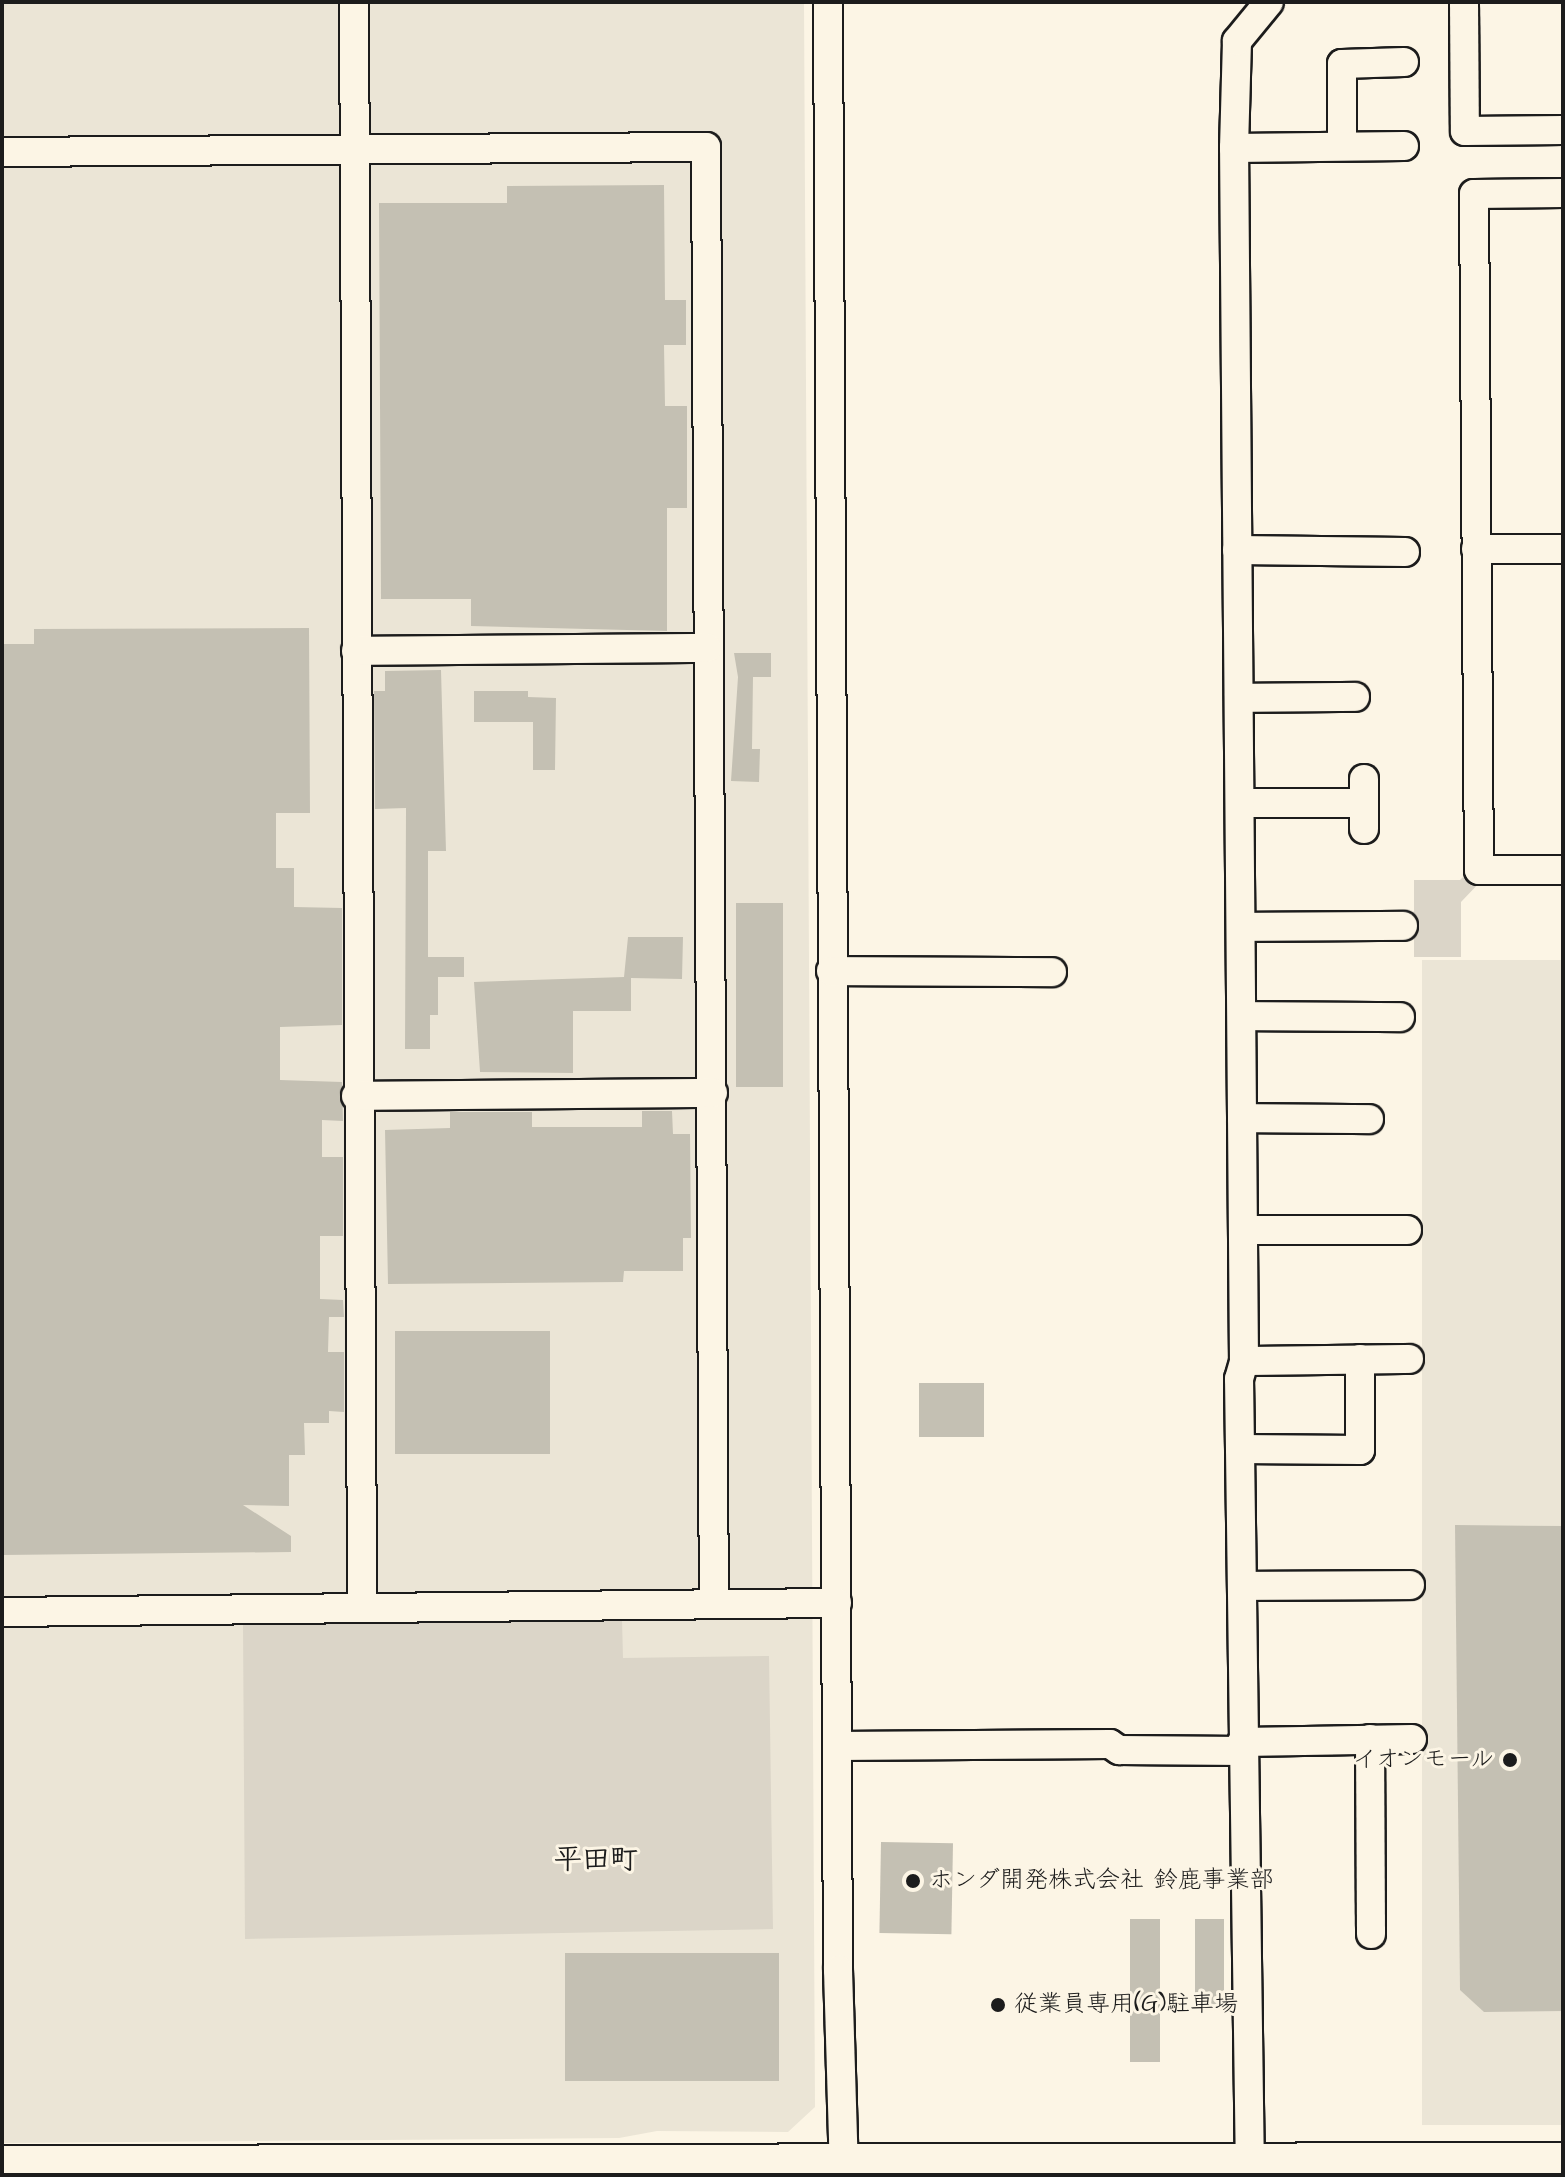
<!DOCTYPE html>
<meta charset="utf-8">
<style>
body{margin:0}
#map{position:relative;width:1565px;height:2177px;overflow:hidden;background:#fcf5e5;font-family:"Architects Daughter","Klee One",sans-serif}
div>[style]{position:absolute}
.built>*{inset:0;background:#ebe5d6;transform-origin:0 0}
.green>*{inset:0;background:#dbd5c8}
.building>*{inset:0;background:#c4c0b3;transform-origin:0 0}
.roads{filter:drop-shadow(2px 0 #1c1c1c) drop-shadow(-2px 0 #1c1c1c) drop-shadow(0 2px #1c1c1c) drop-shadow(0 -2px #1c1c1c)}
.minor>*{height:28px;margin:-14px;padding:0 14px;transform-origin:14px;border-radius:14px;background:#fcf5e5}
.major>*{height:34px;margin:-17px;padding:0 17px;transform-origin:17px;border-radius:17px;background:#fcf5e5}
.dots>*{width:22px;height:22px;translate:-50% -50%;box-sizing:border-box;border:4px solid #fcf5e5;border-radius:50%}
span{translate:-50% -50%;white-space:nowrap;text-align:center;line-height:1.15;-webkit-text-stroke:6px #fcf5e5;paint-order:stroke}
.poi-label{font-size:24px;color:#1c1c1c}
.right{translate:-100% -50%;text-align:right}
.left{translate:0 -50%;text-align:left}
.quarter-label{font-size:28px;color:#1c1c1c;font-weight:700}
.frame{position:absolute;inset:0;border:4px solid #1c1c1c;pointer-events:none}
</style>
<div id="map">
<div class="built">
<i style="clip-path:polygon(2px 2px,804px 2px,815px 2107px,788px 2132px,657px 2131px,619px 2138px,2px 2143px)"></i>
<i style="left:1563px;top:960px;width:1165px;height:141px;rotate:90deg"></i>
</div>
<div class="green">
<i style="clip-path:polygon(1470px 870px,1482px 880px,1461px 902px,1461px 957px,1414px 957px,1414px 880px,1460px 880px)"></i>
<i style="clip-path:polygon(622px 1619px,623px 1658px,769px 1656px,773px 1929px,245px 1939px,243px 1625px)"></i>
</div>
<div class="building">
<i style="clip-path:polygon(664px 185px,665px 300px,686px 300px,686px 345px,664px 345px,665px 406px,687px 406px,687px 508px,667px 508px,667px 631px,471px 626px,471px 599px,381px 599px,379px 203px,507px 203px,507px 186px)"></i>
<i style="clip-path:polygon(309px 628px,310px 813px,276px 813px,276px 868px,294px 868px,294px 907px,342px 908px,342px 1025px,280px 1027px,280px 1080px,342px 1082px,343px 1121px,322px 1120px,322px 1157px,343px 1157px,343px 1236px,320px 1236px,320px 1299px,343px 1300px,344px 1317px,329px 1317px,328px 1352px,344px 1352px,344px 1412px,329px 1411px,329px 1423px,304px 1423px,305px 1455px,289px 1455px,289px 1506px,243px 1505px,291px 1536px,291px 1552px,2px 1555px,2px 644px,34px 644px,34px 629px)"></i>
<i style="clip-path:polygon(734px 653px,771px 653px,771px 677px,753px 677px,752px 749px,760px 749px,759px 782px,731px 781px,738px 677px)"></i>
<i style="clip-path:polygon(441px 670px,446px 851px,428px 851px,428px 957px,464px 957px,464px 977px,438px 977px,438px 1015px,430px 1015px,430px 1049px,405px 1049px,406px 808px,375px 809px,374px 691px,385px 691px,385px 671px)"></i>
<i style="clip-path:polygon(474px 691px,528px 691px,528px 697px,556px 698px,555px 770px,533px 770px,533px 722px,474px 722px)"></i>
<i style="left:736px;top:903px;width:47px;height:184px"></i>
<i style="clip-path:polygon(628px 937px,683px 937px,682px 979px,631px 978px,631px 1011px,573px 1011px,573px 1073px,480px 1072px,474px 982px,624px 977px)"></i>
<i style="clip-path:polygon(642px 1111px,672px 1111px,673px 1134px,690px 1134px,691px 1238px,683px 1238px,683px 1271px,624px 1271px,623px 1282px,388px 1284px,385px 1130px,450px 1128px,450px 1112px,532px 1112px,532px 1127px,642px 1127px)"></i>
<i style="left:550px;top:1331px;width:123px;height:155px;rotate:90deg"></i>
<i style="left:919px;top:1383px;width:65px;height:54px"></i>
<i style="clip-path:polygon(1455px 1525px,1563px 1526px,1563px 2011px,1484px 2012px,1460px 1990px)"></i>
<i style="left:881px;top:1842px;width:72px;height:91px;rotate:1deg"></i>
<i style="left:1130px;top:1919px;width:30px;height:143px"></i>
<i style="left:1195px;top:1919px;width:29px;height:90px"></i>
<i style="left:565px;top:1953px;width:214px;height:128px"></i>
</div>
<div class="roads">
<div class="minor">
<i style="left:354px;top:2px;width:1605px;rotate:89.71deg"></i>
<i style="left:828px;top:2px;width:1968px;rotate:89.71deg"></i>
<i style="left:838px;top:1970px;width:205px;rotate:88.3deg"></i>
<i style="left:1464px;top:2px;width:129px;rotate:89.6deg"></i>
<i style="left:1465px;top:131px;width:98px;rotate:-0.6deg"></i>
<i style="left:1342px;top:146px;width:82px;rotate:-90deg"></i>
<i style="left:1342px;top:64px;width:62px;rotate:-1.8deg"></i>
<i style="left:1234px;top:148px;width:170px;rotate:-0.7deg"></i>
<i style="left:2px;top:152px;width:704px;rotate:-0.41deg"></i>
<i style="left:706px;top:147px;width:1457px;rotate:89.69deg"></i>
<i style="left:1563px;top:193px;width:89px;rotate:179.4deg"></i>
<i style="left:1474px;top:194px;width:676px;rotate:89.58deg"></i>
<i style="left:1479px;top:870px;width:84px"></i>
<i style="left:1476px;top:549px;width:87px"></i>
<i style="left:1237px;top:550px;width:168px;rotate:0.7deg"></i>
<i style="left:356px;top:651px;width:351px;rotate:-0.5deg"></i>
<i style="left:1239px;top:698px;width:116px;rotate:-0.5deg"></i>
<i style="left:1240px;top:803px;width:124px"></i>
<i style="left:1364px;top:829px;width:50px;rotate:-90deg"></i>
<i style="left:1241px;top:927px;width:162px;rotate:-0.4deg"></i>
<i style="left:831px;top:971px;width:221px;rotate:0.3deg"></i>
<i style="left:1242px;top:1016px;width:158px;rotate:0.4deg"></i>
<i style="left:356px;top:1096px;width:357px;rotate:-0.5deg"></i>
<i style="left:1242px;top:1118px;width:127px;rotate:0.5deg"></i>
<i style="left:1243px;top:1230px;width:164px"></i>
<i style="left:1244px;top:1361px;width:165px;rotate:-0.7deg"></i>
<i style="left:1240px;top:1449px;width:120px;rotate:0.5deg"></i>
<i style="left:1360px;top:1450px;width:91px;rotate:-90deg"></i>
<i style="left:1242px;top:1586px;width:168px;rotate:-0.3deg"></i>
<i style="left:2px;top:1612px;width:835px;rotate:-0.62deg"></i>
<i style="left:1370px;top:1739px;width:195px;rotate:89.7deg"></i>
<i style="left:1242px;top:1742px;width:170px;rotate:-1deg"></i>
<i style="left:837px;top:1746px;width:273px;rotate:-0.4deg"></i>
<i style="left:1110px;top:1744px;width:11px;rotate:34deg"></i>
<i style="left:1119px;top:1750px;width:124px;rotate:0.5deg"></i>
<i style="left:1250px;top:2175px;width:796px;rotate:-90.79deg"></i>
<i style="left:1239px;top:1379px;width:19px;rotate:-74deg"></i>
<i style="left:1244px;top:1361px;width:1213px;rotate:-90.47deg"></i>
<i style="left:1234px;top:148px;width:107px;rotate:-88.4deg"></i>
<i style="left:1237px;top:41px;width:50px;rotate:-50.6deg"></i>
</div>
<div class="major">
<i style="left:2px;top:2163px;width:1561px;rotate:-0.11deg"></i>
</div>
</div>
<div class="dots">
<i style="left:1510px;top:1760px;background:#1c1c1c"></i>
<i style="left:913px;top:1881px;background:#1c1c1c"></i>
<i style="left:998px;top:2005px;background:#1c1c1c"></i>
</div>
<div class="poi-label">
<span class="right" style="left:1494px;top:1760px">イオンモール</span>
<span class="left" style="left:929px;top:1881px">ホンダ開発株式会社 鈴鹿事業部</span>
<span class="left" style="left:1014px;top:2005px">従業員専用(G)駐車場</span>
</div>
<div class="quarter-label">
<span style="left:596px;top:1860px">平田町</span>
</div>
<div class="frame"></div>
</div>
